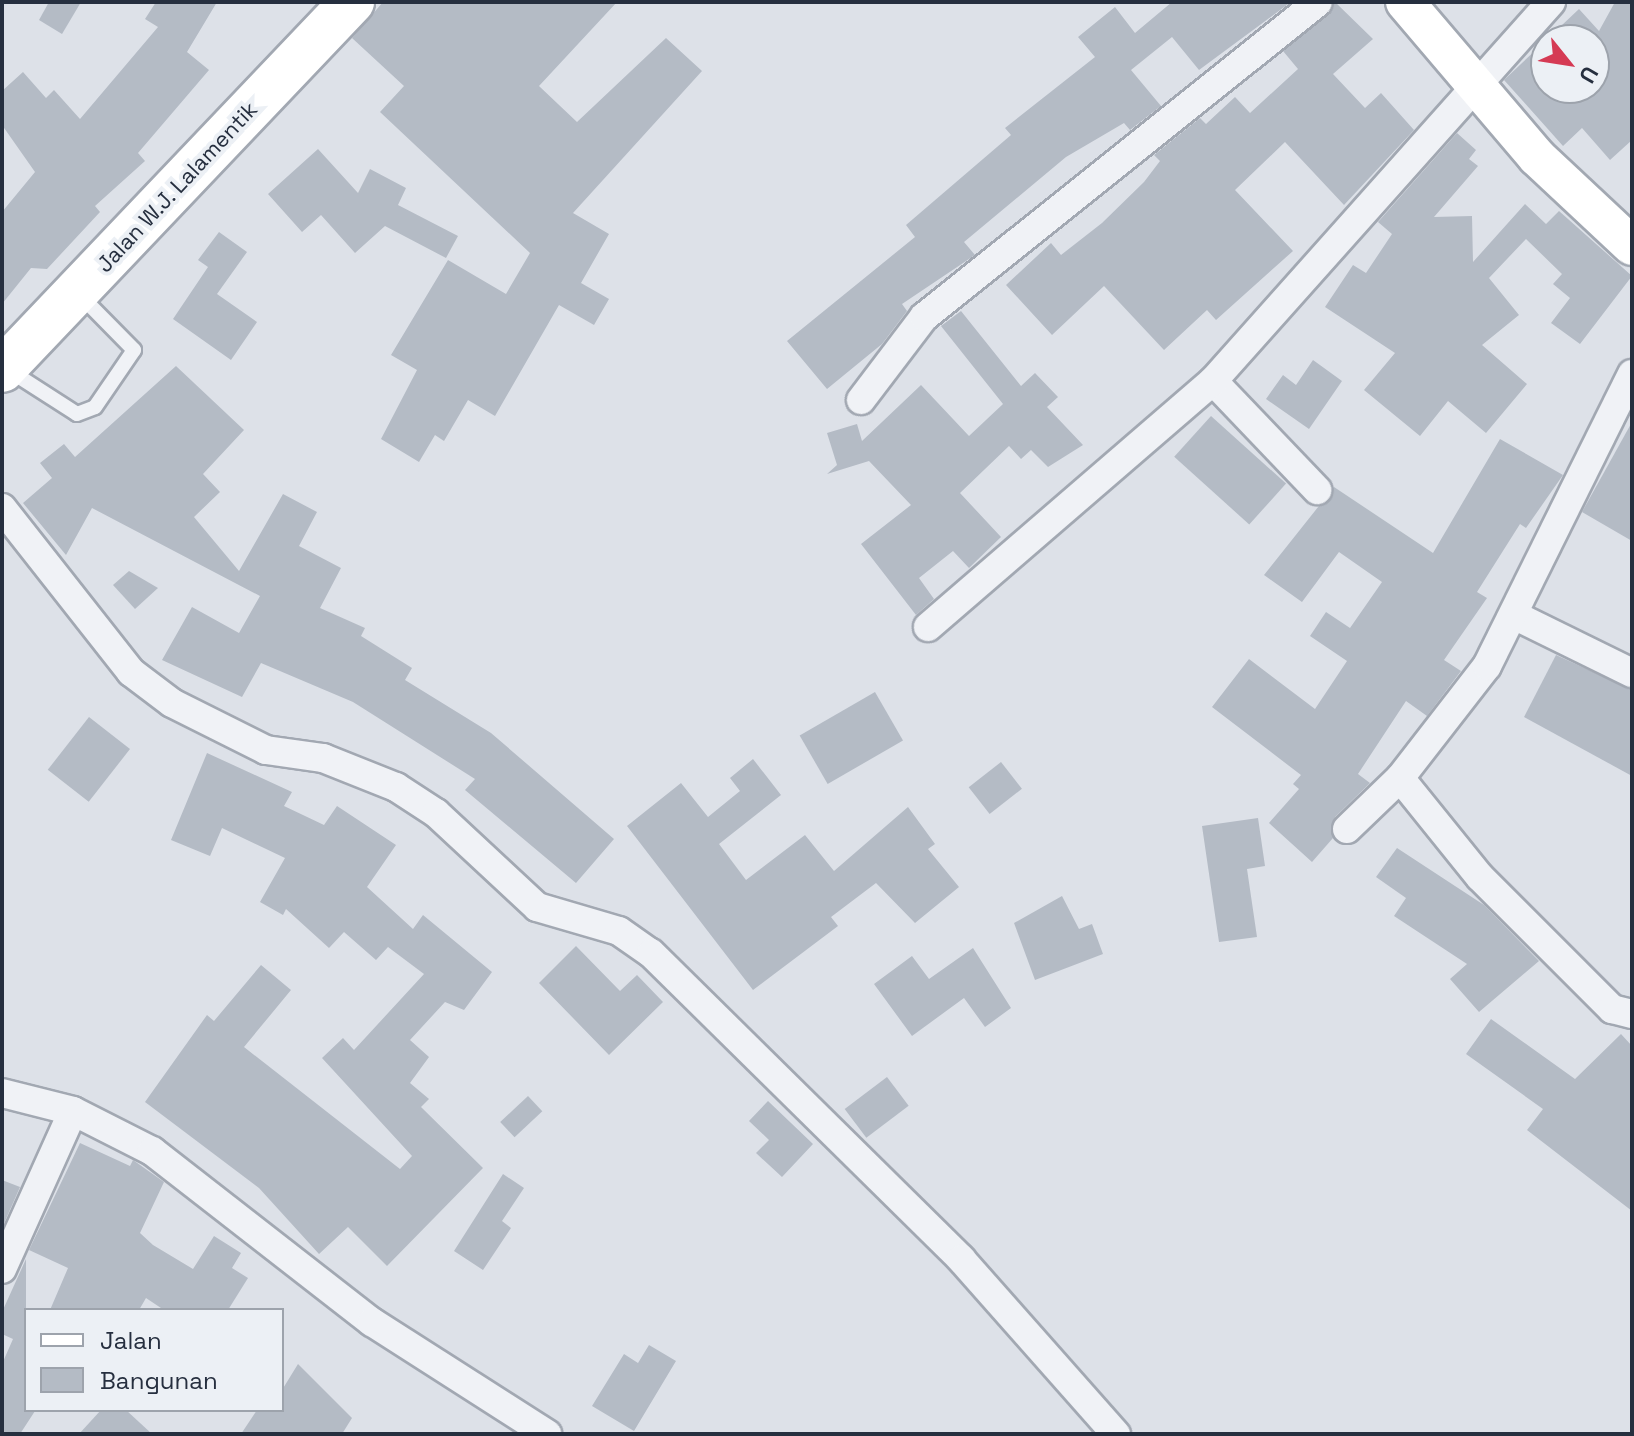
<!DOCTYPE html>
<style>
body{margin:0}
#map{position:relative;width:1634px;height:1436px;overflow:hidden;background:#dde1e8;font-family:"Space Grotesk",sans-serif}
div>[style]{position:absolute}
.building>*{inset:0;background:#b4bbc5;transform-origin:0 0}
.roads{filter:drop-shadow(2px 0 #a2a8b2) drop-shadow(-2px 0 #a2a8b2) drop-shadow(0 2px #a2a8b2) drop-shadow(0 -2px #a2a8b2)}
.lane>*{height:14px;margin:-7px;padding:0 7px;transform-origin:7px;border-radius:7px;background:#f0f2f6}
.street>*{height:28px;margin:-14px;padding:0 14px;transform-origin:14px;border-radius:14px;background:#f0f2f6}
.secondary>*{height:38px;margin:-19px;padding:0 19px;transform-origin:19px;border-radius:19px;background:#fff}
.primary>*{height:44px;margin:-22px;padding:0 22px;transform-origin:22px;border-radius:22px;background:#fff}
span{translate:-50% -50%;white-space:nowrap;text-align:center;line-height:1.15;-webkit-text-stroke:8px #ecf0f5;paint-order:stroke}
.street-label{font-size:22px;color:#262f3f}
.frame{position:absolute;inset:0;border:4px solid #262f3f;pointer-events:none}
.legend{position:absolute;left:24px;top:1308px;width:260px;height:104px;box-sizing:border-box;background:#ecf0f5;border:2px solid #9da3ac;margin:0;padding:10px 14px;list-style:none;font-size:24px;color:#262f3f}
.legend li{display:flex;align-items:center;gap:16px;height:40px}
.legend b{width:40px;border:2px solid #9da3ac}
.north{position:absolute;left:1530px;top:24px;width:80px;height:80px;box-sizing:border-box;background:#ecf0f5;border:2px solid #9da3ac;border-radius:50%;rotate:120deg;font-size:22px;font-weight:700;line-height:32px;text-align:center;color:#262f3f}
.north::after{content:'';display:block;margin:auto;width:28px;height:36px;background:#d53a54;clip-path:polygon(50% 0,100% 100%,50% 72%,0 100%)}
</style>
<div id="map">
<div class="building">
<i style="clip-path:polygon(49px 2px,81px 2px,62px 34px,39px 20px)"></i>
<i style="clip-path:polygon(156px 2px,217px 2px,187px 52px,209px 70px,138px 153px,145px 161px,95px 206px,100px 212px,47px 269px,31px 268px,2px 304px,2px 212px,35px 172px,2px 125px,2px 91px,23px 72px,46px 98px,54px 90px,80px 119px,158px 27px,145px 19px)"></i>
<i style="clip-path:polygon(383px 2px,617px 2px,539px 86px,577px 122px,666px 38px,702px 71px,573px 213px,609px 234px,581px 283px,609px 299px,594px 325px,559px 305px,495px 416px,468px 400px,444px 441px,435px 435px,419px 462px,381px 439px,417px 370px,391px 355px,448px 260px,506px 294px,530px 253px,380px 112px,404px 86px,352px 38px)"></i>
<i style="clip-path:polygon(1172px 2px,1291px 2px,1199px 70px,1172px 37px,1131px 70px,1161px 106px,1130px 130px,1124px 123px,1066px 157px,964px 242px,975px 255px,902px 304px,907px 311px,882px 344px,827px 389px,787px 341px,915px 237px,906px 225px,1011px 135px,1005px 128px,1095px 57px,1078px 37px,1115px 7px,1135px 33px)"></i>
<i style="clip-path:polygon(1335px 2px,1373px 39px,1333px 74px,1365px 108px,1381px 93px,1414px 130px,1344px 205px,1285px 142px,1235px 190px,1293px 251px,1216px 320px,1207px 310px,1164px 350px,1104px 286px,1052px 335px,1006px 285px,1051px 243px,1061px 255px,1102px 223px,1144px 182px,1160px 161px,1154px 155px,1200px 118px,1206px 124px,1235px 97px,1250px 113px,1298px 69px,1283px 51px)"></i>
<i style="clip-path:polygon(evenodd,1615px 2px,1632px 2px,1632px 140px,1610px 160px,1582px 128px,1563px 146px,1504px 80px,1579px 9px,1599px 31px,1615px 2px,1546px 40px,1594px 40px,1594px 88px,1546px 88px,1546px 40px)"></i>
<i style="clip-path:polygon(1457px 133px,1476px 150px,1469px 159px,1478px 166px,1434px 217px,1472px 216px,1473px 262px,1525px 204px,1546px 224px,1559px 211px,1632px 276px,1580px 344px,1551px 323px,1570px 298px,1553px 284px,1562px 274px,1526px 239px,1489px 278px,1519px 315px,1482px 345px,1527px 384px,1486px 433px,1448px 401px,1420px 436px,1364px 390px,1395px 353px,1325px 307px,1353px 265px,1366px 273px,1392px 234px,1378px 222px)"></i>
<i style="clip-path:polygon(318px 149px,358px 193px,370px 169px,406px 188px,398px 205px,458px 236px,446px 258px,385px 226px,355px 253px,321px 215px,302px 232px,268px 194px)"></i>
<i style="clip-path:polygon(219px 232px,247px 252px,217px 294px,257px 322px,231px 360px,173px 319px,208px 267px,198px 260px)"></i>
<i style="clip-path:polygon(961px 311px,1021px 386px,1035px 373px,1058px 397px,1047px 407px,1083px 445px,1048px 467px,1031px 450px,1021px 459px,1009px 446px,960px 493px,1001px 537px,969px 568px,953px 551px,919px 578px,934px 599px,916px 615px,861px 544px,911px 505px,869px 461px,827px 474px,837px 465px,827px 433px,857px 424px,862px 441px,921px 385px,969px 436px,1003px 404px,941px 326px)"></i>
<i style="clip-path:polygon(1313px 360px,1342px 381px,1309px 429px,1266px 399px,1283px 375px,1296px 385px)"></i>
<i style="clip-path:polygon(176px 366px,244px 430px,203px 474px,220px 492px,194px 517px,239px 571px,283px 494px,317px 512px,299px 546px,341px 568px,320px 608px,365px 628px,361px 636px,412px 668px,405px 680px,491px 733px,614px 839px,576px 883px,465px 790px,475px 779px,353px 702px,261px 663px,242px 697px,162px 660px,192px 607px,239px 633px,260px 596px,92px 508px,66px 555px,23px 503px,52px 478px,40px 463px,64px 444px,75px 457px)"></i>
<i style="left:1211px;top:416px;width:101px;height:55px;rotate:42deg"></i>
<i style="clip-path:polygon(1632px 422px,1632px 541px,1582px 512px)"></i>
<i style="clip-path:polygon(1500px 439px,1563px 475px,1526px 528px,1520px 524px,1477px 592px,1487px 598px,1444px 660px,1461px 671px,1427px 716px,1406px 701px,1358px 774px,1370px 783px,1335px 817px,1333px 838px,1312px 862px,1269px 823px,1299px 789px,1293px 784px,1301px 775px,1212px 707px,1249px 659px,1315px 709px,1347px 661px,1310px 636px,1326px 612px,1350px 628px,1382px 582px,1339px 552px,1302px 602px,1264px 575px,1334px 487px,1433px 553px)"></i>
<i style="clip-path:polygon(129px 571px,158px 588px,135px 609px,113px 585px)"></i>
<i style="clip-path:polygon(1556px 655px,1632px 690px,1632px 776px,1524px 717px)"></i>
<i style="left:875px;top:692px;width:56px;height:87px;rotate:60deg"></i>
<i style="left:89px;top:717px;width:52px;height:67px;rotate:38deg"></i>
<i style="clip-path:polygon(207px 753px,292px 792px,284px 806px,324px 825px,337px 806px,396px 845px,367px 887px,413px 929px,423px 915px,492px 972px,464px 1010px,445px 1002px,410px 1040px,429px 1057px,410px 1083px,429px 1099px,421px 1107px,483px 1168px,387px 1266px,348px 1227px,319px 1254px,259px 1188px,145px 1102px,207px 1015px,214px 1021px,261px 965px,291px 990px,244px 1047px,400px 1169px,412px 1156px,322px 1058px,343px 1038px,354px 1050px,424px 974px,388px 947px,376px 960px,344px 932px,329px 948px,286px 909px,283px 915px,260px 902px,285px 858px,222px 828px,210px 856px,171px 840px)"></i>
<i style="clip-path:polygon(753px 759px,781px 795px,719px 844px,746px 880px,805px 835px,834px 871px,908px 807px,935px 844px,928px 849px,959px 887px,915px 923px,876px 883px,831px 917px,838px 926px,753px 990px,627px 826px,681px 783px,708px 817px,740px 791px,730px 778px)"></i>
<i style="left:1001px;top:762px;width:34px;height:41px;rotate:52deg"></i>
<i style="clip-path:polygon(1258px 818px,1265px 866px,1247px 869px,1257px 937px,1219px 942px,1202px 826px)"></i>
<i style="clip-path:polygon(1397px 848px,1484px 905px,1539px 961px,1479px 1012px,1450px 979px,1467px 964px,1394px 916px,1406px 898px,1376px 877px)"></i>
<i style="clip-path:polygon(1062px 896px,1079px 929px,1092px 924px,1103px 954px,1035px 980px,1014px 923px)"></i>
<i style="clip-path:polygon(576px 946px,620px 991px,637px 975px,663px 1002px,609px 1055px,539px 983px)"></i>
<i style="clip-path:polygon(973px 948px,1011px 1008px,985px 1027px,964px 998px,912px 1036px,874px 984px,912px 956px,929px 979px)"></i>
<i style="clip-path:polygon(1491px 1019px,1575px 1079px,1621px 1034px,1632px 1046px,1632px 1211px,1527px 1130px,1543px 1109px,1466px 1054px)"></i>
<i style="left:887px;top:1077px;width:36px;height:53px;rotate:53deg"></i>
<i style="left:528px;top:1096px;width:21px;height:38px;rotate:47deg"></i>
<i style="clip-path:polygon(768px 1101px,813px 1144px,782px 1177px,756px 1153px,769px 1140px,749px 1121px)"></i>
<i style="clip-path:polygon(80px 1143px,130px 1166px,133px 1160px,164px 1182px,140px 1233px,153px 1245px,193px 1269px,214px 1236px,241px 1253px,232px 1268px,248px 1278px,228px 1310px,164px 1310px,146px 1298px,139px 1310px,50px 1310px,68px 1268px,29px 1250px)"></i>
<i style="clip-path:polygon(503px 1174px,524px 1188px,502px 1221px,511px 1228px,483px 1270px,454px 1251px)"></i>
<i style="clip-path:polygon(2px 1180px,20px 1187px,2px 1228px)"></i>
<i style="clip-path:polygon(26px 1259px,26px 1410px,35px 1411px,20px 1434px,2px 1434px,2px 1364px,13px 1339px,2px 1334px,2px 1312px)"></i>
<i style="clip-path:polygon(649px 1345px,676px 1361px,634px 1431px,592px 1406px,624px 1354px,638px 1363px)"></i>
<i style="clip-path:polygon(298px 1364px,352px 1418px,342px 1434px,241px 1434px,257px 1410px,282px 1410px,282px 1390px)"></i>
<i style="clip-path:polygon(101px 1410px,126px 1410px,152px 1434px,79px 1434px)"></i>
</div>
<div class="roads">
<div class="lane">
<i style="left:7px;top:369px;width:83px;rotate:32.7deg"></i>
<i style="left:77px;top:414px;width:19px;rotate:-21deg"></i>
<i style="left:95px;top:407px;width:69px;rotate:-55.6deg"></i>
<i style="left:134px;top:350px;width:76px;rotate:-134.5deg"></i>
</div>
<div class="street">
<i style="left:1213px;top:381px;width:151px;rotate:46.3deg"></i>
<i style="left:861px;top:400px;width:104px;rotate:-52.8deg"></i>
<i style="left:924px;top:317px;width:504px;rotate:-38.64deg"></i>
<i style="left:2px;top:508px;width:209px;rotate:51.8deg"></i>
<i style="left:131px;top:672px;width:51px;rotate:37.1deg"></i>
<i style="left:172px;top:703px;width:105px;rotate:26.6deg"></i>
<i style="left:266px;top:750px;width:58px;rotate:8deg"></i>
<i style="left:323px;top:758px;width:79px;rotate:21.7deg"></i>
<i style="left:396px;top:787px;width:48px;rotate:33deg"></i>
<i style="left:436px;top:813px;width:138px;rotate:42.9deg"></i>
<i style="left:537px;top:907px;width:85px;rotate:16.3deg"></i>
<i style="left:619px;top:931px;width:39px;rotate:35deg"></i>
<i style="left:651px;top:953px;width:436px;rotate:44.6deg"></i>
<i style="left:961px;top:1259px;width:234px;rotate:48.5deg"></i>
<i style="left:1516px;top:616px;width:129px;rotate:26.2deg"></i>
<i style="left:928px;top:627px;width:376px;rotate:-40.8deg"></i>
<i style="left:1213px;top:381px;width:508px;rotate:-48.27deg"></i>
<i style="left:1400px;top:778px;width:127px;rotate:51.1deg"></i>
<i style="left:1480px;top:877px;width:187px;rotate:45deg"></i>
<i style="left:1612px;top:1009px;width:21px;rotate:14deg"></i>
<i style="left:1347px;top:829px;width:74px;rotate:-43.9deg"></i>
<i style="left:1400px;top:778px;width:142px;rotate:-52.2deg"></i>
<i style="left:1487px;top:666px;width:326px;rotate:-63.6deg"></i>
<i style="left:2px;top:1093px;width:73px;rotate:14.2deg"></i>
<i style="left:73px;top:1111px;width:89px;rotate:26.9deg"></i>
<i style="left:152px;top:1151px;width:279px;rotate:37.9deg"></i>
<i style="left:372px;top:1322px;width:208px;rotate:32.6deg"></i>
<i style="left:2px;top:1269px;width:173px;rotate:-65.8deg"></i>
</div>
<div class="secondary">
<i style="left:1405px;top:2px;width:204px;rotate:49.6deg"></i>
<i style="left:1537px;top:157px;width:130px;rotate:43.1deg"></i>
</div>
<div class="primary">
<i style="left:2px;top:370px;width:508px;rotate:-46.44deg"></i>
</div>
</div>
<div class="street-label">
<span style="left:177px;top:187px;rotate:-47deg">Jalan W.J. Lalamentik</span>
</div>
<div class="frame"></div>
<ul class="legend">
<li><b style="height:10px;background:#fff"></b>Jalan</li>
<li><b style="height:22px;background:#b4bbc5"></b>Bangunan</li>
</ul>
<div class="north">U</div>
</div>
